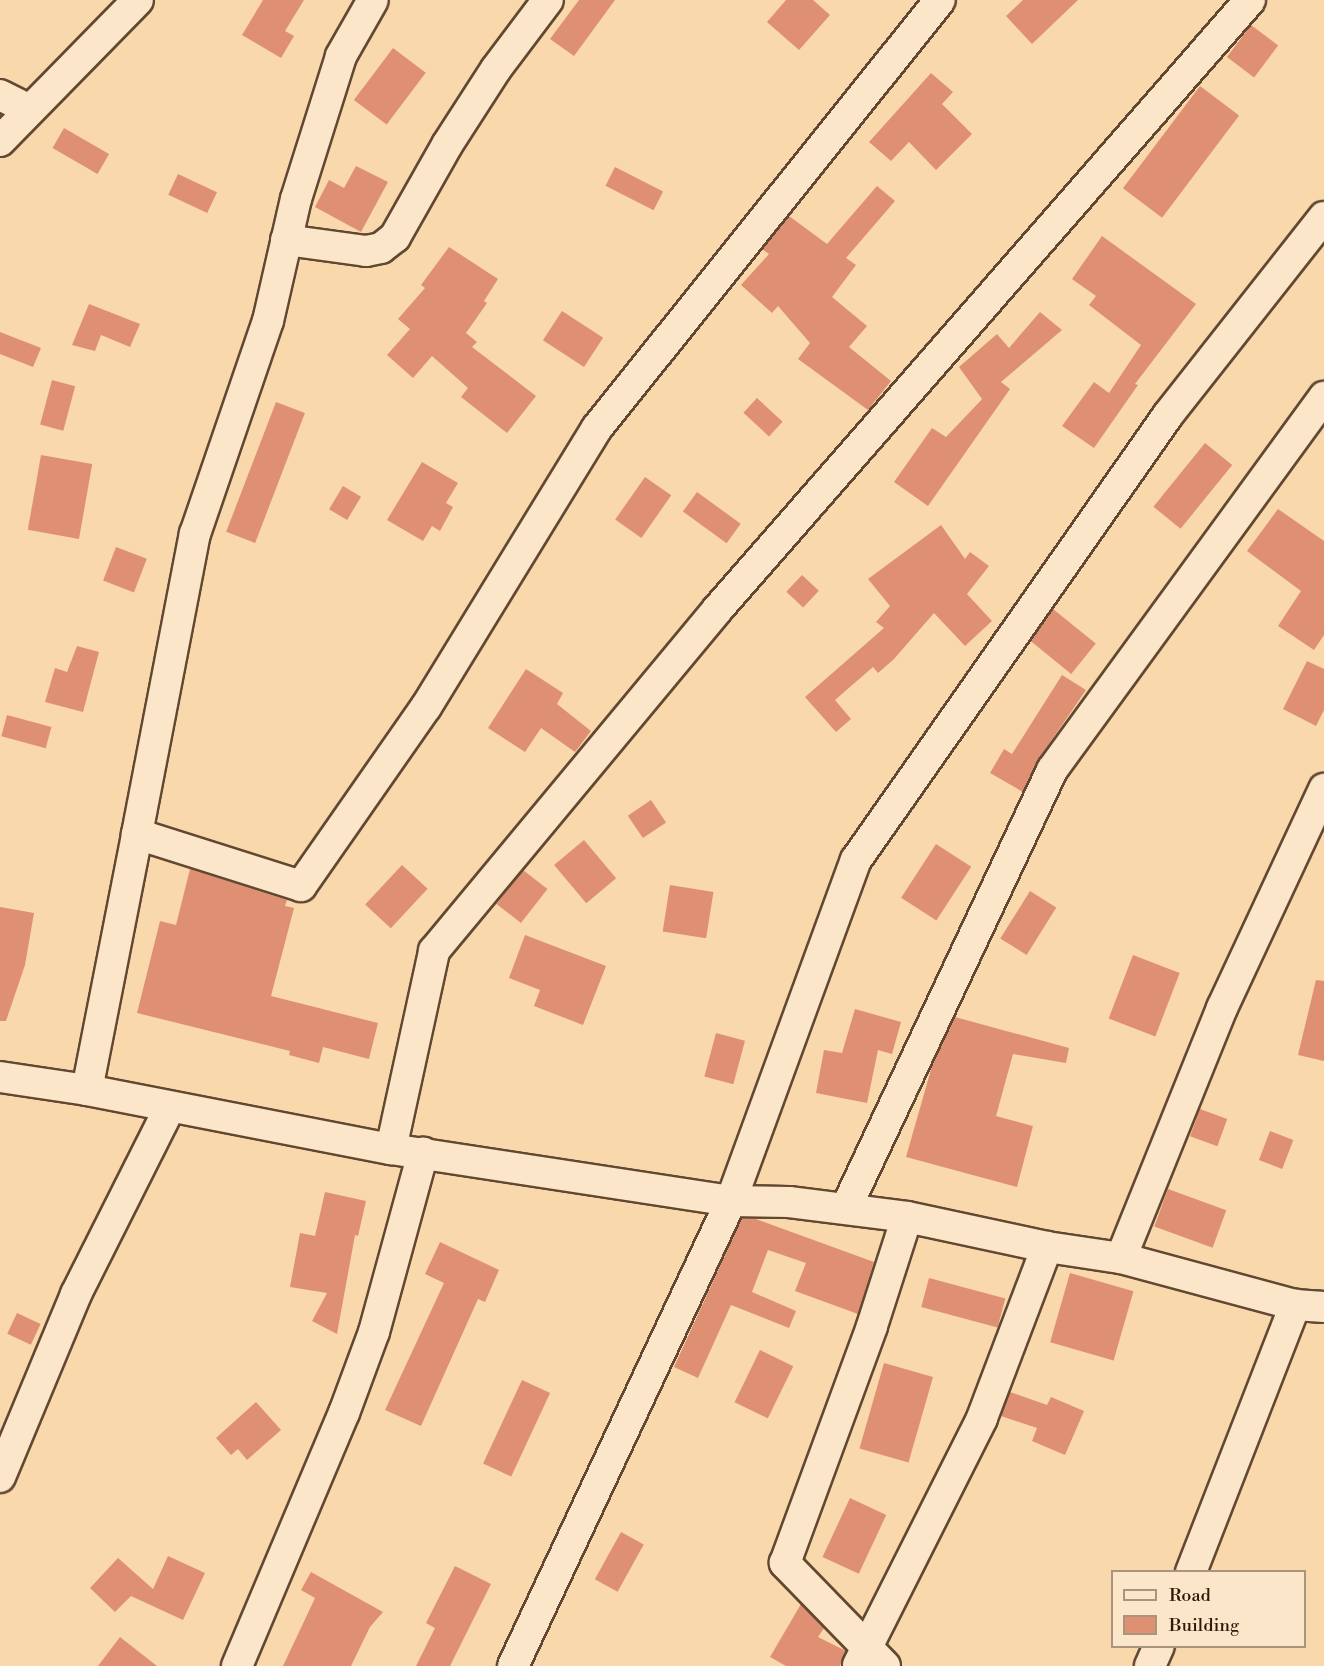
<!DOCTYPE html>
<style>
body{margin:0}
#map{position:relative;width:1324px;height:1666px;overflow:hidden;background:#f9d8ac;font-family:"Libre Bodoni",serif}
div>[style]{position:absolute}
.building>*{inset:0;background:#df9072;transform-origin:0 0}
.roads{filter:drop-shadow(2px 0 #624832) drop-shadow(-2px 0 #624832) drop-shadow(0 2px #624832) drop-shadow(0 -2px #624832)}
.minor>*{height:30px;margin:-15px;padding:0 15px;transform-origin:15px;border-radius:15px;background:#fbe6c9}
span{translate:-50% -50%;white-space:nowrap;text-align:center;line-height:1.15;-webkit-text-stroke:6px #fbe6c9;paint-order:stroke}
.legend{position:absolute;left:1111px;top:1570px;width:195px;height:78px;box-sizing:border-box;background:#fbe6c9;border:2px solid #a9947d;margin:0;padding:8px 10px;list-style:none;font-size:18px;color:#2f180a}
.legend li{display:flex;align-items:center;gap:12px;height:30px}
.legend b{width:30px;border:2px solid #a9947d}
</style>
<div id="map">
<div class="building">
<i style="clip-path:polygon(263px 0,304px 0,285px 31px,294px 36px,281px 58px,242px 35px)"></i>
<i style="clip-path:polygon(579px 0,615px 0,574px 56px,550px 39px)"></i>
<i style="clip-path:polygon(786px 0,813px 0,830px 15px,799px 50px,767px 22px)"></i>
<i style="clip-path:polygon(1023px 0,1078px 0,1032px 44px,1006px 16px)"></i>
<i style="left:1251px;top:25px;width:34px;height:40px;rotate:37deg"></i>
<i style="left:393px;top:48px;width:41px;height:65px;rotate:37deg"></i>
<i style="clip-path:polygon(931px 73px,953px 92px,942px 104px,972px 134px,936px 170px,909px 142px,891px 161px,869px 142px)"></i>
<i style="left:1200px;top:86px;width:49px;height:128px;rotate:37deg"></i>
<i style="left:64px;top:128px;width:52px;height:23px;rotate:30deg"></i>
<i style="clip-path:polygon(356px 166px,388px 182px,361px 232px,315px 207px,329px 180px,344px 188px)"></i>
<i style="left:615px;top:167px;width:54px;height:21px;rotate:27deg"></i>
<i style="left:178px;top:174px;width:43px;height:23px;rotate:25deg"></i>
<i style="clip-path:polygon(877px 186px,895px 201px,846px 258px,856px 265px,832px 297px,867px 326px,849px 347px,891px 381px,868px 410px,798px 359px,810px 343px,778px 306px,772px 313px,741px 285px,769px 254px,762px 249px,789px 216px,827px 244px)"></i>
<i style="clip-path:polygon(1102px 236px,1196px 304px,1135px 384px,1138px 385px,1094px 448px,1062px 426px,1094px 382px,1109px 393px,1141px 345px,1089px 305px,1096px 296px,1072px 279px)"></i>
<i style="clip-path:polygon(449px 247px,498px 279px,484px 301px,487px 303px,466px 333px,477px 342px,472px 347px,536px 396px,507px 433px,461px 397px,468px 388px,432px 356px,413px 378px,387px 355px,410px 329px,398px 319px,425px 288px,421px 285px)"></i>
<i style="clip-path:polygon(89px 304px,140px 324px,130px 347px,101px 335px,95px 351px,72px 345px)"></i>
<i style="left:562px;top:311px;width:49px;height:35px;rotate:33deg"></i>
<i style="clip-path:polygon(1040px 312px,1062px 330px,1001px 382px,1010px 389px,928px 506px,894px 482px,932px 428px,946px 437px,987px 394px,982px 399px,959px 367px,997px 334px,1009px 348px)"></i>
<i style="clip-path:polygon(0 332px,41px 348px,33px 367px,0 354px)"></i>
<i style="left:52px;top:380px;width:24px;height:46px;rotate:15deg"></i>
<i style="left:757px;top:398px;width:35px;height:20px;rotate:43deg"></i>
<i style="left:276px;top:402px;width:31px;height:139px;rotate:21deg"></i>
<i style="left:1205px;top:443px;width:35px;height:82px;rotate:39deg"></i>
<i style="left:41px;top:455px;width:52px;height:76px;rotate:10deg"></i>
<i style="clip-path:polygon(422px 462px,458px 483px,446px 503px,453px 507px,440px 531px,432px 526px,423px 541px,387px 520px)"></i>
<i style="left:645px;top:477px;width:32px;height:52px;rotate:35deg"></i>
<i style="left:343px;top:486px;width:21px;height:27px;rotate:31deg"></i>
<i style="left:697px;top:492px;width:54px;height:24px;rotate:36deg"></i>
<i style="clip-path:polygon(1278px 509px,1324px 541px,1324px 635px,1314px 650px,1278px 626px,1301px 591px,1247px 551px)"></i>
<i style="clip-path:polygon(941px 525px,965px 559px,970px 552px,989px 566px,967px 594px,992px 621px,965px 646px,934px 613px,894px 659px,878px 673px,873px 667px,835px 700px,851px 719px,836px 732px,805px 697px,884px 628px,876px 622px,890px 606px,868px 579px)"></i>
<i style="left:116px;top:547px;width:33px;height:36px;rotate:21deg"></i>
<i style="left:802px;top:575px;width:23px;height:23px;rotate:43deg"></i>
<i style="left:1053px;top:609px;width:55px;height:39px;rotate:39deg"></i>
<i style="clip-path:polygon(77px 646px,99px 652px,83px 712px,45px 702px,55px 668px,67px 672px)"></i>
<i style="clip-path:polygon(1307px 661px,1324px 669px,1324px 710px,1316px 726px,1283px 709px)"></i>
<i style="clip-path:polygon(526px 669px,563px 693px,557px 704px,591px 731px,575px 752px,541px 728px,525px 752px,488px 728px)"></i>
<i style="clip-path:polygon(1062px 675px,1086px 690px,1038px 760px,1023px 792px,990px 773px,1004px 749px,1012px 754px)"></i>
<i style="left:7px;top:715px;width:46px;height:22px;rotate:15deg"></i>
<i style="left:651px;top:800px;width:27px;height:28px;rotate:56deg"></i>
<i style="left:584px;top:840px;width:50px;height:39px;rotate:50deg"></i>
<i style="left:936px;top:844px;width:42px;height:64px;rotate:33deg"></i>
<i style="left:402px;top:865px;width:35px;height:54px;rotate:43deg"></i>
<i style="clip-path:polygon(190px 869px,287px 900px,285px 906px,294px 908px,271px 996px,378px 1023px,369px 1059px,323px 1047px,319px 1063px,289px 1055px,290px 1051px,137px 1013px,160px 921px,176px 925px)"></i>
<i style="left:523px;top:870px;width:31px;height:43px;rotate:38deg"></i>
<i style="left:670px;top:885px;width:44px;height:47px;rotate:9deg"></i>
<i style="left:1030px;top:891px;width:31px;height:56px;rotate:32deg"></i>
<i style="clip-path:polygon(0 907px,34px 913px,25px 965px,6px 1021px,0 1021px)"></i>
<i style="clip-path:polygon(525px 935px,606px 966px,583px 1025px,534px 1006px,540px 990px,509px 978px)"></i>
<i style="left:1133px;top:955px;width:50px;height:68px;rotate:21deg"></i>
<i style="clip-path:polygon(1316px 980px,1324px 981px,1324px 1061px,1298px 1055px)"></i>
<i style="clip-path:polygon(855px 1009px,901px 1022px,892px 1054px,878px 1050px,867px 1103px,816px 1093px,824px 1050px,842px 1053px)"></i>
<i style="clip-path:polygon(955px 1017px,1069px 1048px,1066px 1063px,1013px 1054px,996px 1116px,1033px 1126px,1017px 1187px,906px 1157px,932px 1066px)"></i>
<i style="left:716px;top:1033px;width:30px;height:45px;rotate:15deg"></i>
<i style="left:1200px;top:1109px;width:29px;height:29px;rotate:20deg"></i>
<i style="left:1270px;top:1131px;width:25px;height:31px;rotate:21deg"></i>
<i style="left:1168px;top:1189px;width:62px;height:40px;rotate:20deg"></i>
<i style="clip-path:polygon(325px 1192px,366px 1201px,358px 1236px,355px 1235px,337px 1334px,312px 1321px,327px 1293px,290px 1287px,300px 1233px,315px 1236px)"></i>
<i style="clip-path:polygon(742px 1218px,756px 1219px,874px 1262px,858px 1314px,795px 1291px,806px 1263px,768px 1250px,752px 1292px,796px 1311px,789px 1328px,731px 1305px,698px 1378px,674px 1367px)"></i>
<i style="clip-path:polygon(440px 1242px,499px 1270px,485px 1302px,478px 1299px,421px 1426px,385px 1410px,444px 1283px,425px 1274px)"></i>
<i style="left:1070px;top:1273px;width:66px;height:72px;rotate:16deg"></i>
<i style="left:929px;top:1278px;width:79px;height:30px;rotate:15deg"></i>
<i style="left:17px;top:1313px;width:26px;height:23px;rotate:25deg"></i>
<i style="left:760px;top:1350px;width:37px;height:58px;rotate:26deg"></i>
<i style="left:884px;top:1363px;width:51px;height:89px;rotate:16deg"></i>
<i style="left:522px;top:1380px;width:31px;height:92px;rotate:25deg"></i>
<i style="clip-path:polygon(1010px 1392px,1047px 1405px,1051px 1397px,1084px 1411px,1065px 1455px,1032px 1441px,1037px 1428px,1001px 1416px)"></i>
<i style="clip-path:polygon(256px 1402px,281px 1430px,247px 1460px,238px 1449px,231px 1455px,216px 1438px)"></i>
<i style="left:850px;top:1498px;width:40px;height:65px;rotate:25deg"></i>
<i style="left:621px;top:1532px;width:26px;height:54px;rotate:29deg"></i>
<i style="clip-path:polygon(168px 1556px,205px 1573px,183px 1620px,131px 1596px,115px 1612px,90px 1588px,118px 1558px,153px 1589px)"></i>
<i style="clip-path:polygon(455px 1566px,491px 1584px,450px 1666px,416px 1666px,435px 1628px,426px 1623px)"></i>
<i style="clip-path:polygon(311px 1572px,383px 1612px,370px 1627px,351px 1666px,283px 1666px,315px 1598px,301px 1590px)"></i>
<i style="clip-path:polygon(801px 1604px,824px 1628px,818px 1637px,846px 1651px,840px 1666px,786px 1666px,770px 1657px)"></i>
<i style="clip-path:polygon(120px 1637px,157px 1666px,98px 1666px)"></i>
</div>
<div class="roads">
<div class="minor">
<i style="left:0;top:95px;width:33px;rotate:27deg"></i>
<i style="left:0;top:141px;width:197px;rotate:-45.6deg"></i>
<i style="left:286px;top:240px;width:81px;rotate:7.8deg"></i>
<i style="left:366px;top:251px;width:15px;rotate:-11deg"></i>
<i style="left:381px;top:248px;width:18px;rotate:-38deg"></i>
<i style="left:395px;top:237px;width:106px;rotate:-60.5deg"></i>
<i style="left:447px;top:145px;width:90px;rotate:-57.2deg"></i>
<i style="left:496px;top:69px;width:86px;rotate:-53deg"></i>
<i style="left:137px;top:834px;width:306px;rotate:-79.1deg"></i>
<i style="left:195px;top:534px;width:225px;rotate:-71.1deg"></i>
<i style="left:268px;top:321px;width:125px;rotate:-77.1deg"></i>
<i style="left:296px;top:199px;width:150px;rotate:-72.5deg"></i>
<i style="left:341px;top:56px;width:64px;rotate:-60.3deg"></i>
<i style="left:0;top:1077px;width:88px;rotate:8.5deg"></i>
<i style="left:87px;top:1090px;width:310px;rotate:11deg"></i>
<i style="left:391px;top:1149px;width:344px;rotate:8.7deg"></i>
<i style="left:731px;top:1201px;width:58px;rotate:1deg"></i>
<i style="left:789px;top:1202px;width:119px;rotate:7.2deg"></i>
<i style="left:907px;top:1217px;width:143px;rotate:12.1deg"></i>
<i style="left:1047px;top:1247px;width:75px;rotate:8.5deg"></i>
<i style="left:1121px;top:1258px;width:180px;rotate:15.1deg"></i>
<i style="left:1295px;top:1305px;width:29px;rotate:4deg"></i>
<i style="left:87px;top:1090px;width:261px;rotate:-78.9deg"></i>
<i style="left:137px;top:834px;width:172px;rotate:17.6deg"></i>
<i style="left:301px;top:886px;width:218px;rotate:-55.1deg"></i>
<i style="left:426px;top:707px;width:327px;rotate:-58.5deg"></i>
<i style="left:597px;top:428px;width:548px;rotate:-51.29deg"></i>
<i style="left:391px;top:1149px;width:203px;rotate:-77.7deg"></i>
<i style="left:434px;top:951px;width:443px;rotate:-50.3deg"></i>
<i style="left:717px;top:610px;width:810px;rotate:-48.85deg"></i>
<i style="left:846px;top:1208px;width:484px;rotate:-64.8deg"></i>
<i style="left:1052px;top:770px;width:462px;rotate:-53.9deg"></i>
<i style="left:1121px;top:1258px;width:270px;rotate:-68deg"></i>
<i style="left:1222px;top:1008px;width:242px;rotate:-65deg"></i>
<i style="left:0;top:1477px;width:198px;rotate:-67.4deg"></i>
<i style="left:76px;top:1294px;width:209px;rotate:-63.3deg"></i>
<i style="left:1191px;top:1572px;width:287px;rotate:-68.7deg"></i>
<i style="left:858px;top:1665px;width:276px;rotate:-63.3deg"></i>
<i style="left:982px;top:1418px;width:183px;rotate:-69.2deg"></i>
<i style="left:237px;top:1666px;width:275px;rotate:-67.1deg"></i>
<i style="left:344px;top:1413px;width:86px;rotate:-69.7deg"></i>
<i style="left:374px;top:1332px;width:186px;rotate:-74.7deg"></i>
<i style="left:513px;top:1666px;width:514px;rotate:-64.88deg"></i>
<i style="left:731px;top:1201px;width:363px;rotate:-69.9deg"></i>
<i style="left:856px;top:860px;width:543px;rotate:-54.96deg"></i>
<i style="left:1168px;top:415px;width:252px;rotate:-51.8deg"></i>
<i style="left:885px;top:1666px;width:144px;rotate:-134.2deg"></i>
<i style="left:785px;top:1563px;width:252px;rotate:-69.8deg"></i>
<i style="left:872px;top:1326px;width:114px;rotate:-72.2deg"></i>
<i style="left:1150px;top:1666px;width:22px;rotate:-66deg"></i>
</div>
</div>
<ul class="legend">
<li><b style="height:8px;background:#fbe6c9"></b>Road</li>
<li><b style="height:16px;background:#df9072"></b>Building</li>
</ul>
</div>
